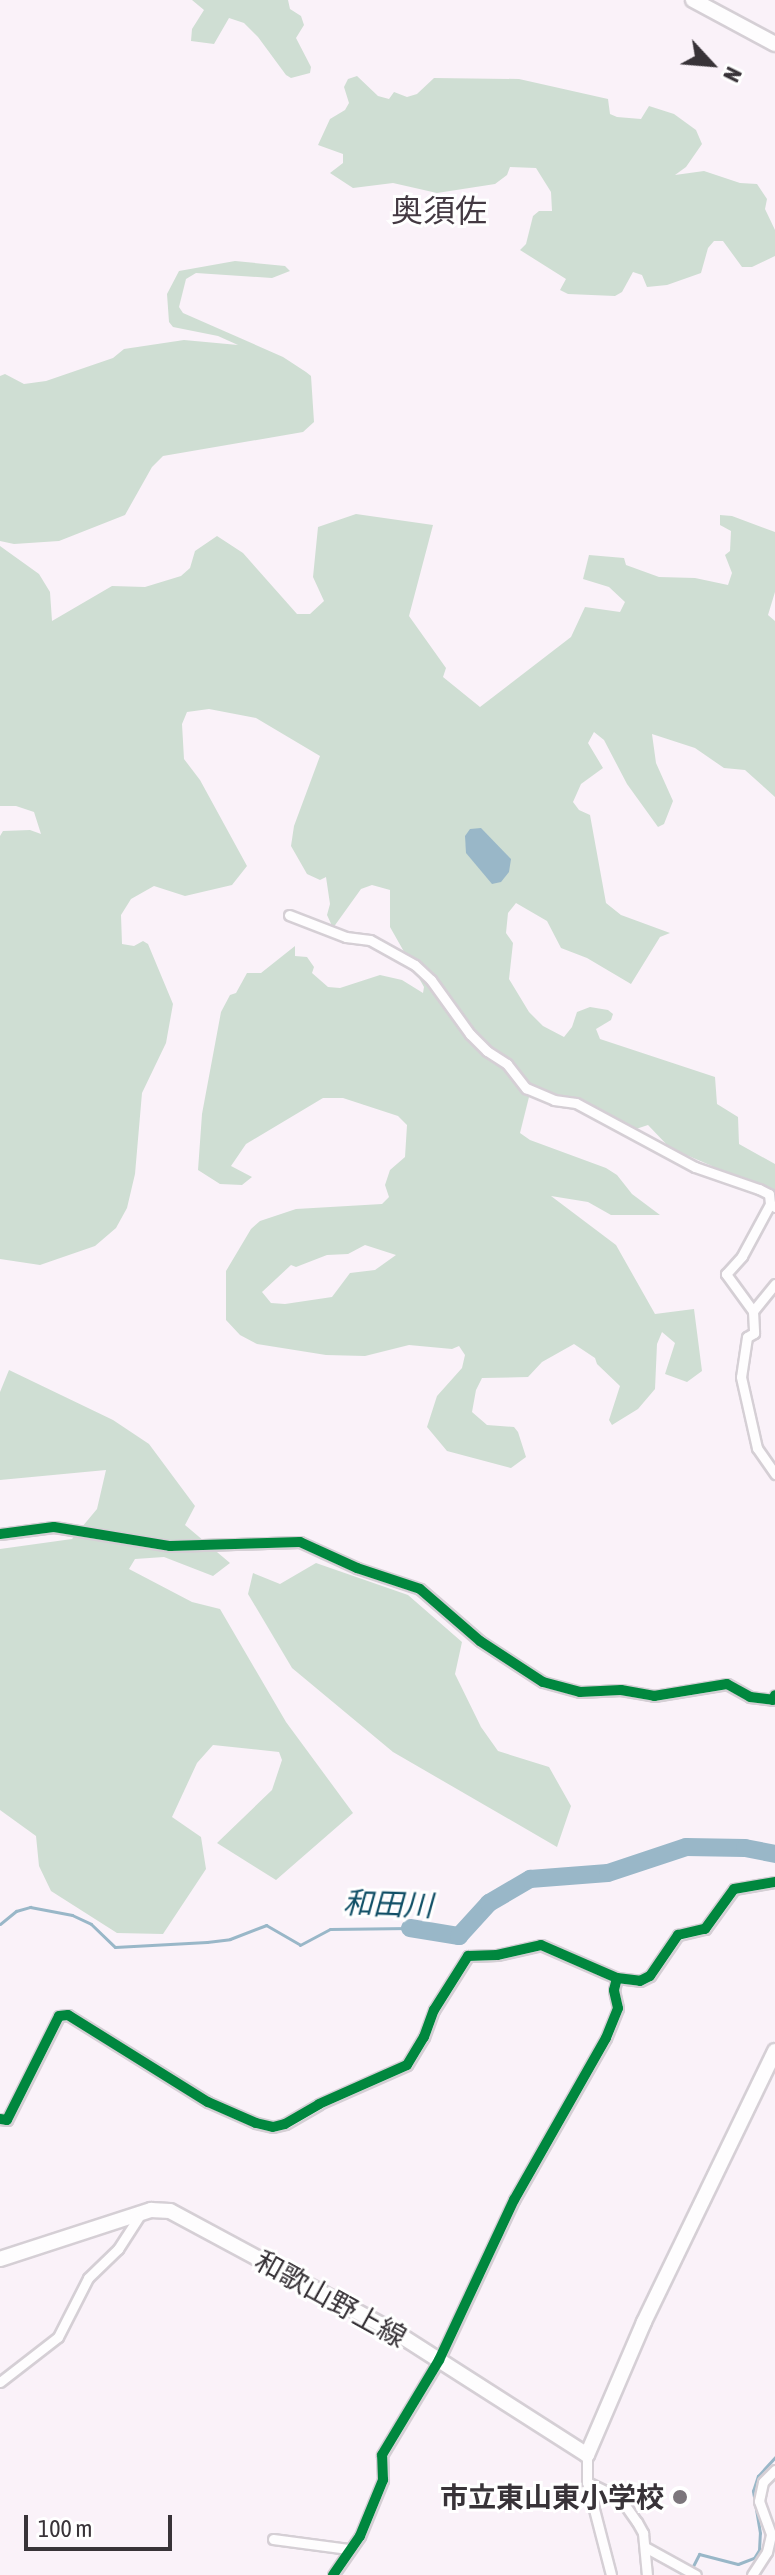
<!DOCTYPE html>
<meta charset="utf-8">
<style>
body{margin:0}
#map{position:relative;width:775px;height:2575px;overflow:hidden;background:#faf2f9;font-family:"Asap Condensed","Noto Sans JP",sans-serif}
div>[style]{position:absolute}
.green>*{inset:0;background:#cfded3}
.water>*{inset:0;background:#99b7c8}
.stream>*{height:3px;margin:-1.5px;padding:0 1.5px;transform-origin:1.5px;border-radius:1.5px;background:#99b7c8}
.river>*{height:18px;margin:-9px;padding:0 9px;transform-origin:9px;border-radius:9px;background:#99b7c8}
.roads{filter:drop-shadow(2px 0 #d5cfd5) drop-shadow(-2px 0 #d5cfd5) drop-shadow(0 2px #d5cfd5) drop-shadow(0 -2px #d5cfd5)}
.street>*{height:9px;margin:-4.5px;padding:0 4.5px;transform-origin:4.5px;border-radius:4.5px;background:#fefdfe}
.secondary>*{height:14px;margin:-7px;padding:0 7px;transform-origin:7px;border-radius:7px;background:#fefdfe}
.primary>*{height:14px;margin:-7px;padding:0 7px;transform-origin:7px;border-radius:7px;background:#fefdfe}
.cycleway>*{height:10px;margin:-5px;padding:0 5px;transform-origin:5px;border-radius:5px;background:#00873e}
.dots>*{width:22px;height:22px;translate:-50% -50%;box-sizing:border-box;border:4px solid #fff;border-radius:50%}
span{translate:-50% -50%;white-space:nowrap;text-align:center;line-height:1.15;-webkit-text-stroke:6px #fff;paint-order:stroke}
.street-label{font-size:28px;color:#383338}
.poi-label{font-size:28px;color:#383338;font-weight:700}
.right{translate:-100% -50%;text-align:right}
.water-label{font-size:30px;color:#0f4e65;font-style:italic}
.quarter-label{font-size:32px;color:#433942}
.north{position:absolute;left:671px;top:24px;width:80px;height:80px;-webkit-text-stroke:6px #fff;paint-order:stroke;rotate:116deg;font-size:22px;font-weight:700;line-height:32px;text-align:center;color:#383338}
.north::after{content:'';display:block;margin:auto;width:28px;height:36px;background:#383338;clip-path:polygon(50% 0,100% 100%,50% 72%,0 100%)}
.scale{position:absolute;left:24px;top:2515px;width:148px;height:36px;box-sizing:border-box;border:4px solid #383338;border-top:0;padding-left:10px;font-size:24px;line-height:28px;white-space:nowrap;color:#383338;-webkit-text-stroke:6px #fff;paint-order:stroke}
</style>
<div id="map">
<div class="green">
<i style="clip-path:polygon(192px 0,288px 0,290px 9px,301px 16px,304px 25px,296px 38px,311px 67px,310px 73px,291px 78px,286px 75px,258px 37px,244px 23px,229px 18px,214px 44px,191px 41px,192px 29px,204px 10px)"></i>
<i style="clip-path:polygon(357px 76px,378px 96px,389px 99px,394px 92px,407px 97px,417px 94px,434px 78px,519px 79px,608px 99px,610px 114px,617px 117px,641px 119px,649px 106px,674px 114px,696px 130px,702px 144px,686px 167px,675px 175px,704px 171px,740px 183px,757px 184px,767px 199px,765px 209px,775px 230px,775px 256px,752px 267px,742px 267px,723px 241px,714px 241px,708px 248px,701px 273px,667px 285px,647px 287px,642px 275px,633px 272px,622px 292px,615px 296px,568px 294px,560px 290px,566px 279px,520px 250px,526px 244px,533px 216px,539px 211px,552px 211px,551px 192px,536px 168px,510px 167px,507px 175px,495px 184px,437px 193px,393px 183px,353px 188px,330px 173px,343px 163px,343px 154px,318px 145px,330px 119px,345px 110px,349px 103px,344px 87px,348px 79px)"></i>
<i style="clip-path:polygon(235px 261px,285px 266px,290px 271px,272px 278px,196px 273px,186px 279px,179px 307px,183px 313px,283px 357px,306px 372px,311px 376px,314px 422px,303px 432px,163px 456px,152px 467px,125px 515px,59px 541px,14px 544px,0 541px,0 376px,5px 374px,24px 384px,46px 381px,113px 358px,124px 349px,184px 340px,238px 345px,218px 336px,173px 327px,169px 322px,167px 294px,179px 271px)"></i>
<i style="clip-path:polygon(evenodd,356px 514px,433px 525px,409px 616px,446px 668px,443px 677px,480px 707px,571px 637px,585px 607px,620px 612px,625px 602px,609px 587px,583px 579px,589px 555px,624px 558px,626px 565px,659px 577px,695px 578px,728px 585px,732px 573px,725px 555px,730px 551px,731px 531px,720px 525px,720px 515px,732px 516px,775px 532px,775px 592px,768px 615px,775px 621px,775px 797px,745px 770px,724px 768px,695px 748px,652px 734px,656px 763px,673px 801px,664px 824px,658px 827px,627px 784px,604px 740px,594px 732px,588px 743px,603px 768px,581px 784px,573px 802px,579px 810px,590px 815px,606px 903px,621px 915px,670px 933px,660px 937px,631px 984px,587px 958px,561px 948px,547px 921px,516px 903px,508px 913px,506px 933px,513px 943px,509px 979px,529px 1012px,543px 1026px,564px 1037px,572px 1027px,577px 1012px,590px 1007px,608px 1010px,613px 1014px,611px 1020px,596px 1029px,600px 1039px,715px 1077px,717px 1104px,738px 1117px,739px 1144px,775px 1164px,775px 1199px,724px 1182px,712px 1166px,670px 1148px,648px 1125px,633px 1130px,557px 1100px,530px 1093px,520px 1133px,530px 1140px,606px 1168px,617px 1175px,632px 1194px,660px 1215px,611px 1215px,588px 1202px,551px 1196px,616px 1245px,655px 1314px,694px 1309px,702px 1371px,687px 1382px,665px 1374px,675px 1343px,662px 1332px,657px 1344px,655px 1389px,638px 1409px,612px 1425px,609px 1420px,620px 1386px,597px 1364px,595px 1358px,574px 1344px,542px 1362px,528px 1377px,482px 1378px,476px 1390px,472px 1412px,487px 1425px,514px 1427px,518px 1432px,526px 1457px,511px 1468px,447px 1451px,427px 1427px,437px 1396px,462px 1368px,465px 1355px,459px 1346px,452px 1349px,409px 1345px,365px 1356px,326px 1355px,257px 1344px,240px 1335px,226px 1320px,226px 1271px,251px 1229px,260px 1221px,296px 1209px,382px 1204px,389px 1197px,385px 1185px,390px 1170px,405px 1157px,407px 1125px,398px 1116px,343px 1098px,323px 1098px,246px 1144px,231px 1166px,252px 1177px,242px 1185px,220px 1184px,198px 1170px,202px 1114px,221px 1012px,230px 995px,236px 993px,247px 973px,261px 973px,295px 946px,295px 956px,307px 957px,314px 967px,312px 973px,328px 987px,340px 988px,380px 975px,402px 980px,423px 993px,424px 987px,390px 927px,390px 890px,372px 885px,361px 889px,333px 928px,327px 915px,330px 904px,326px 877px,320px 880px,307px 874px,291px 846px,294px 826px,320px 756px,256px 718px,209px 709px,187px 712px,182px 724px,184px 759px,200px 780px,247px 866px,232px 885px,185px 896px,154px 886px,131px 899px,121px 915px,122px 944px,134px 946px,143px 941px,148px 944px,173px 1004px,166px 1043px,142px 1093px,135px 1174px,127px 1208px,116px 1228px,95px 1246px,40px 1265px,0 1259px,0 836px,3px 831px,30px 830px,41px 834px,34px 812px,16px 806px,0 806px,0 546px,39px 574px,50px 592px,52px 621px,112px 586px,145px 587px,181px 576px,190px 568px,195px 551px,217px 536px,243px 553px,297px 614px,310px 614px,324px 601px,313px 577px,318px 527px,356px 514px,365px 1245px,396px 1255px,375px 1270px,350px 1273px,332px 1297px,285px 1304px,271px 1303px,262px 1292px,291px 1265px,296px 1267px,327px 1255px,348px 1254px,365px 1245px)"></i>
<i style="clip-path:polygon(9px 1370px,113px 1420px,149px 1444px,195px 1506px,185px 1525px,230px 1563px,213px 1576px,164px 1557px,135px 1559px,129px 1569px,192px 1602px,220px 1609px,286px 1722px,353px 1813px,276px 1880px,217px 1843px,272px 1790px,282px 1760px,279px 1752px,213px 1745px,197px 1763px,172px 1817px,201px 1837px,206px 1869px,163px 1934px,117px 1933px,51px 1891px,39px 1866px,36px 1836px,0 1810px,0 1549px,72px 1539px,97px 1509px,106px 1470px,0 1480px,0 1392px)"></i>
<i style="clip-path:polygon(316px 1563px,408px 1595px,462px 1642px,455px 1674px,481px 1727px,498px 1751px,549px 1767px,571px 1806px,557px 1847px,393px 1752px,292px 1668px,248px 1594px,253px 1573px,280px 1584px)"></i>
</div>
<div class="water">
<i style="clip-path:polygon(481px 828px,511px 859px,509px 872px,501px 882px,492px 884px,466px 853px,465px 836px,470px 829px)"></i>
</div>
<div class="stream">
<i style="left:0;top:1924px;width:21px;rotate:-39deg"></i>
<i style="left:16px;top:1911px;width:15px;rotate:-16deg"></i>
<i style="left:30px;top:1907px;width:43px;rotate:10.8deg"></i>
<i style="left:72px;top:1915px;width:21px;rotate:25deg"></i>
<i style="left:91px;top:1924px;width:33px;rotate:44deg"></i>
<i style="left:115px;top:1947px;width:92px;rotate:-3.1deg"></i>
<i style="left:207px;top:1942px;width:23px;rotate:-7deg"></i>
<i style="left:230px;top:1939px;width:39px;rotate:-21deg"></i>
<i style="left:266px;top:1925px;width:39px;rotate:30deg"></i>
<i style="left:300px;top:1945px;width:34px;rotate:-28deg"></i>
<i style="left:330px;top:1929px;width:80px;rotate:-0.7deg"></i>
<i style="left:692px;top:2568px;width:16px;rotate:-63deg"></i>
<i style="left:699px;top:2554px;width:40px;rotate:14.4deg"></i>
<i style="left:738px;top:2564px;width:17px;rotate:-21deg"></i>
<i style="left:754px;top:2558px;width:9px;rotate:-58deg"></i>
<i style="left:759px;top:2550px;width:17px;rotate:-87deg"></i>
<i style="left:760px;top:2533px;width:43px;rotate:-99.5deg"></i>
<i style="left:753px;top:2491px;width:16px;rotate:-72deg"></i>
<i style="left:758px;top:2476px;width:25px;rotate:-48deg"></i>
</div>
<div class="river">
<i style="left:410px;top:1928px;width:50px;rotate:9.3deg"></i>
<i style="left:459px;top:1936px;width:45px;rotate:-47.7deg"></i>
<i style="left:489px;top:1903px;width:48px;rotate:-30.3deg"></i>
<i style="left:530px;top:1879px;width:78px;rotate:-4.4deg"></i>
<i style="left:608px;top:1873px;width:82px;rotate:-18.4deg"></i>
<i style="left:686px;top:1847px;width:59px;rotate:1deg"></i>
<i style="left:745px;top:1848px;width:31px;rotate:11deg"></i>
</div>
<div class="roads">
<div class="street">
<i style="left:289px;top:915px;width:61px;rotate:21.1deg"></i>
<i style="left:346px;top:937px;width:24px;rotate:7deg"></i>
<i style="left:370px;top:940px;width:51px;rotate:29.1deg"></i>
<i style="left:415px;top:965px;width:22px;rotate:43deg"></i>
<i style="left:431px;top:980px;width:67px;rotate:54.2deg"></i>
<i style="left:470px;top:1034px;width:24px;rotate:45deg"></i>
<i style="left:487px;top:1051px;width:24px;rotate:33deg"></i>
<i style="left:507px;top:1064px;width:31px;rotate:52deg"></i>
<i style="left:526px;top:1088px;width:30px;rotate:23deg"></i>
<i style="left:554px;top:1100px;width:22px;rotate:8deg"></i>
<i style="left:576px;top:1103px;width:135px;rotate:28.3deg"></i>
<i style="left:695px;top:1167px;width:68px;rotate:19deg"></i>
<i style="left:759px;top:1189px;width:11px;rotate:27deg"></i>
<i style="left:769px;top:1194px;width:10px;rotate:84deg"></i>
<i style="left:770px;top:1204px;width:6px;rotate:31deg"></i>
<i style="left:775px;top:1284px;width:35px;rotate:129deg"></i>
<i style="left:753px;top:1311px;width:22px;rotate:87deg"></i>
<i style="left:754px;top:1333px;width:8px;rotate:150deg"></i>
<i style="left:747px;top:1337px;width:40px;rotate:98.5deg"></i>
<i style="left:741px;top:1377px;width:73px;rotate:77.3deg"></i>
<i style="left:757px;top:1448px;width:32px;rotate:55deg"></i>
<i style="left:753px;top:1311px;width:46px;rotate:-126.1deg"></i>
<i style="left:726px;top:1274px;width:24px;rotate:-48deg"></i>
<i style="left:742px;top:1256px;width:59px;rotate:-61.7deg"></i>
<i style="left:0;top:1534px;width:54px;rotate:-7.4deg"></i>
<i style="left:54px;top:1527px;width:118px;rotate:9.3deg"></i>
<i style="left:170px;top:1546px;width:130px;rotate:-1.8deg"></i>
<i style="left:300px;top:1542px;width:63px;rotate:24.5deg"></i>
<i style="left:357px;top:1568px;width:66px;rotate:18.4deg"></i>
<i style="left:420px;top:1589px;width:79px;rotate:40.9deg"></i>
<i style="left:480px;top:1641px;width:75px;rotate:33.1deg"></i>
<i style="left:543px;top:1682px;width:38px;rotate:15deg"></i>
<i style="left:580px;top:1692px;width:41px;rotate:-2.8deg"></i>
<i style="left:621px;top:1690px;width:34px;rotate:10deg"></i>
<i style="left:654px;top:1696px;width:74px;rotate:-9.3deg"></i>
<i style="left:727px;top:1684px;width:26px;rotate:29deg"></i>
<i style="left:750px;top:1697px;width:23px;rotate:7deg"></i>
<i style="left:773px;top:1700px;width:5px;rotate:-68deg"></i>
<i style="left:0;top:2119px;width:7px;rotate:8deg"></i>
<i style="left:7px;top:2120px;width:116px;rotate:-63.4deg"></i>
<i style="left:59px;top:2016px;width:9px;rotate:-6deg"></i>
<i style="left:68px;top:2015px;width:165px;rotate:31.9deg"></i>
<i style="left:208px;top:2102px;width:52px;rotate:23.6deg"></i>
<i style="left:256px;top:2123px;width:17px;rotate:13deg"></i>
<i style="left:273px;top:2127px;width:12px;rotate:-14deg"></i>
<i style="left:285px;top:2124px;width:39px;rotate:-30deg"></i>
<i style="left:319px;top:2104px;width:96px;rotate:-23.9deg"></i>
<i style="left:407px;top:2065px;width:33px;rotate:-59deg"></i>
<i style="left:424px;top:2037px;width:29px;rotate:-70deg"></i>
<i style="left:434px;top:2010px;width:64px;rotate:-57.8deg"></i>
<i style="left:468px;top:1956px;width:29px;rotate:-2deg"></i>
<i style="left:497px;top:1955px;width:45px;rotate:-12.8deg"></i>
<i style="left:541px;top:1945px;width:83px;rotate:23.5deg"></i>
<i style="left:617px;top:1978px;width:23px;rotate:7deg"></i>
<i style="left:640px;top:1981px;width:11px;rotate:-27deg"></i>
<i style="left:650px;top:1976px;width:50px;rotate:-55.7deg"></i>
<i style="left:678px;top:1935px;width:28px;rotate:-13deg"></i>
<i style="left:705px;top:1929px;width:49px;rotate:-54.1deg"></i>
<i style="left:734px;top:1889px;width:42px;rotate:-9.7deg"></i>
<i style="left:0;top:2382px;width:73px;rotate:-37.8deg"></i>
<i style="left:58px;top:2337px;width:66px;rotate:-63deg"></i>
<i style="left:88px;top:2278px;width:42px;rotate:-44deg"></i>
<i style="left:118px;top:2249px;width:40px;rotate:-57.1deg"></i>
<i style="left:587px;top:2455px;width:27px;rotate:90deg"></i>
<i style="left:587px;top:2482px;width:96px;rotate:75.5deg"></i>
<i style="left:587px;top:2482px;width:37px;rotate:26deg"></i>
<i style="left:620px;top:2498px;width:29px;rotate:55deg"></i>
<i style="left:637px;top:2522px;width:13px;rotate:61deg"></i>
<i style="left:643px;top:2533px;width:42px;rotate:84.6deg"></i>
<i style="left:273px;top:2539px;width:76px;rotate:7.6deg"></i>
<i style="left:645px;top:2547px;width:58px;rotate:28.8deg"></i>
<i style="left:333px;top:2575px;width:47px;rotate:-55.3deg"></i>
<i style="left:360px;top:2536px;width:61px;rotate:-67.7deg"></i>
<i style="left:383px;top:2480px;width:25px;rotate:-92deg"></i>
<i style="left:382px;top:2455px;width:111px;rotate:-59deg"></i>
<i style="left:439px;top:2360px;width:177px;rotate:-64.9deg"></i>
<i style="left:514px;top:2200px;width:186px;rotate:-60.4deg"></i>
<i style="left:606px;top:2038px;width:32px;rotate:-68deg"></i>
<i style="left:618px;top:2008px;width:18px;rotate:-103deg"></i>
<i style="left:614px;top:1990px;width:12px;rotate:-76deg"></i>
<i style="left:752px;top:2575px;width:27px;rotate:-57deg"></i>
<i style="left:767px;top:2552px;width:18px;rotate:-77deg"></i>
<i style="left:771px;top:2534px;width:35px;rotate:-110deg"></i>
<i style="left:759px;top:2501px;width:19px;rotate:-78deg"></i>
<i style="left:763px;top:2482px;width:17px;rotate:-45deg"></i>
</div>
<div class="secondary">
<i style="left:0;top:2259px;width:159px;rotate:-18deg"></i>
<i style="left:151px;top:2210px;width:19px;rotate:3deg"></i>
<i style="left:170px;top:2211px;width:255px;rotate:28.3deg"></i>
<i style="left:395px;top:2332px;width:228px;rotate:32.6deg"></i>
<i style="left:587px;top:2455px;width:145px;rotate:-66.8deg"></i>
<i style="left:644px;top:2322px;width:301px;rotate:-64.2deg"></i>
</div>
<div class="primary">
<i style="left:693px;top:0;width:93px;rotate:28.2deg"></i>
</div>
</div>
<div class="cycleway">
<i style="left:0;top:1534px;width:54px;rotate:-7.4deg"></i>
<i style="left:54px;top:1527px;width:118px;rotate:9.3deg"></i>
<i style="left:170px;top:1546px;width:130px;rotate:-1.8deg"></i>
<i style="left:300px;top:1542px;width:63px;rotate:24.5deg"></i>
<i style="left:357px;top:1568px;width:66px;rotate:18.4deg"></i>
<i style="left:420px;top:1589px;width:79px;rotate:40.9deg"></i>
<i style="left:480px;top:1641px;width:75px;rotate:33.1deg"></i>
<i style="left:543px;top:1682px;width:38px;rotate:15deg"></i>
<i style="left:580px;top:1692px;width:41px;rotate:-2.8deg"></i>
<i style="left:621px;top:1690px;width:34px;rotate:10deg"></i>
<i style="left:654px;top:1696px;width:74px;rotate:-9.3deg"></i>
<i style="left:727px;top:1684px;width:26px;rotate:29deg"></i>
<i style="left:750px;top:1697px;width:23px;rotate:7deg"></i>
<i style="left:773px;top:1700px;width:5px;rotate:-68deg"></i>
<i style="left:0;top:2119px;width:7px;rotate:8deg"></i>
<i style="left:7px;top:2120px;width:116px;rotate:-63.4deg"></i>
<i style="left:59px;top:2016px;width:9px;rotate:-6deg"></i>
<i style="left:68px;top:2015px;width:165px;rotate:31.9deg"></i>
<i style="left:208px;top:2102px;width:52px;rotate:23.6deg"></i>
<i style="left:256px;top:2123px;width:17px;rotate:13deg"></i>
<i style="left:273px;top:2127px;width:12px;rotate:-14deg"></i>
<i style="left:285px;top:2124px;width:39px;rotate:-30deg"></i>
<i style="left:319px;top:2104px;width:96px;rotate:-23.9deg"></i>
<i style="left:407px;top:2065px;width:33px;rotate:-59deg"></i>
<i style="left:424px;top:2037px;width:29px;rotate:-70deg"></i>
<i style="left:434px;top:2010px;width:64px;rotate:-57.8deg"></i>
<i style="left:468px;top:1956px;width:29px;rotate:-2deg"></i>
<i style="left:497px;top:1955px;width:45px;rotate:-12.8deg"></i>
<i style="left:541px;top:1945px;width:83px;rotate:23.5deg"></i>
<i style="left:617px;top:1978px;width:23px;rotate:7deg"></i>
<i style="left:640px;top:1981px;width:11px;rotate:-27deg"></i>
<i style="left:650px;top:1976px;width:50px;rotate:-55.7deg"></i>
<i style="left:678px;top:1935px;width:28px;rotate:-13deg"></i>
<i style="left:705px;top:1929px;width:49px;rotate:-54.1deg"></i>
<i style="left:734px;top:1889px;width:42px;rotate:-9.7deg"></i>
<i style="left:333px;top:2575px;width:47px;rotate:-55.3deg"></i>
<i style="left:360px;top:2536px;width:61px;rotate:-67.7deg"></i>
<i style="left:383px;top:2480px;width:25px;rotate:-92deg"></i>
<i style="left:382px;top:2455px;width:111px;rotate:-59deg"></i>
<i style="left:439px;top:2360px;width:177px;rotate:-64.9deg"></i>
<i style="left:514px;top:2200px;width:186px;rotate:-60.4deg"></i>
<i style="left:606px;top:2038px;width:32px;rotate:-68deg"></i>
<i style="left:618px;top:2008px;width:18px;rotate:-103deg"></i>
<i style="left:614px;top:1990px;width:12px;rotate:-76deg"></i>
</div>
<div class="dots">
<i style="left:680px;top:2497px;background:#7c767c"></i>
</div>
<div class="street-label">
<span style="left:331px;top:2299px;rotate:29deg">和歌山野上線</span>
</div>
<div class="poi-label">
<span class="right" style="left:664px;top:2497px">市立東山東小学校</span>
</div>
<div class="water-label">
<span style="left:388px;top:1904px;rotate:2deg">和田川</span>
</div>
<div class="quarter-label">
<span style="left:439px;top:211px">奥須佐</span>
</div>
<div class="north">N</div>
<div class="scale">100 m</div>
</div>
